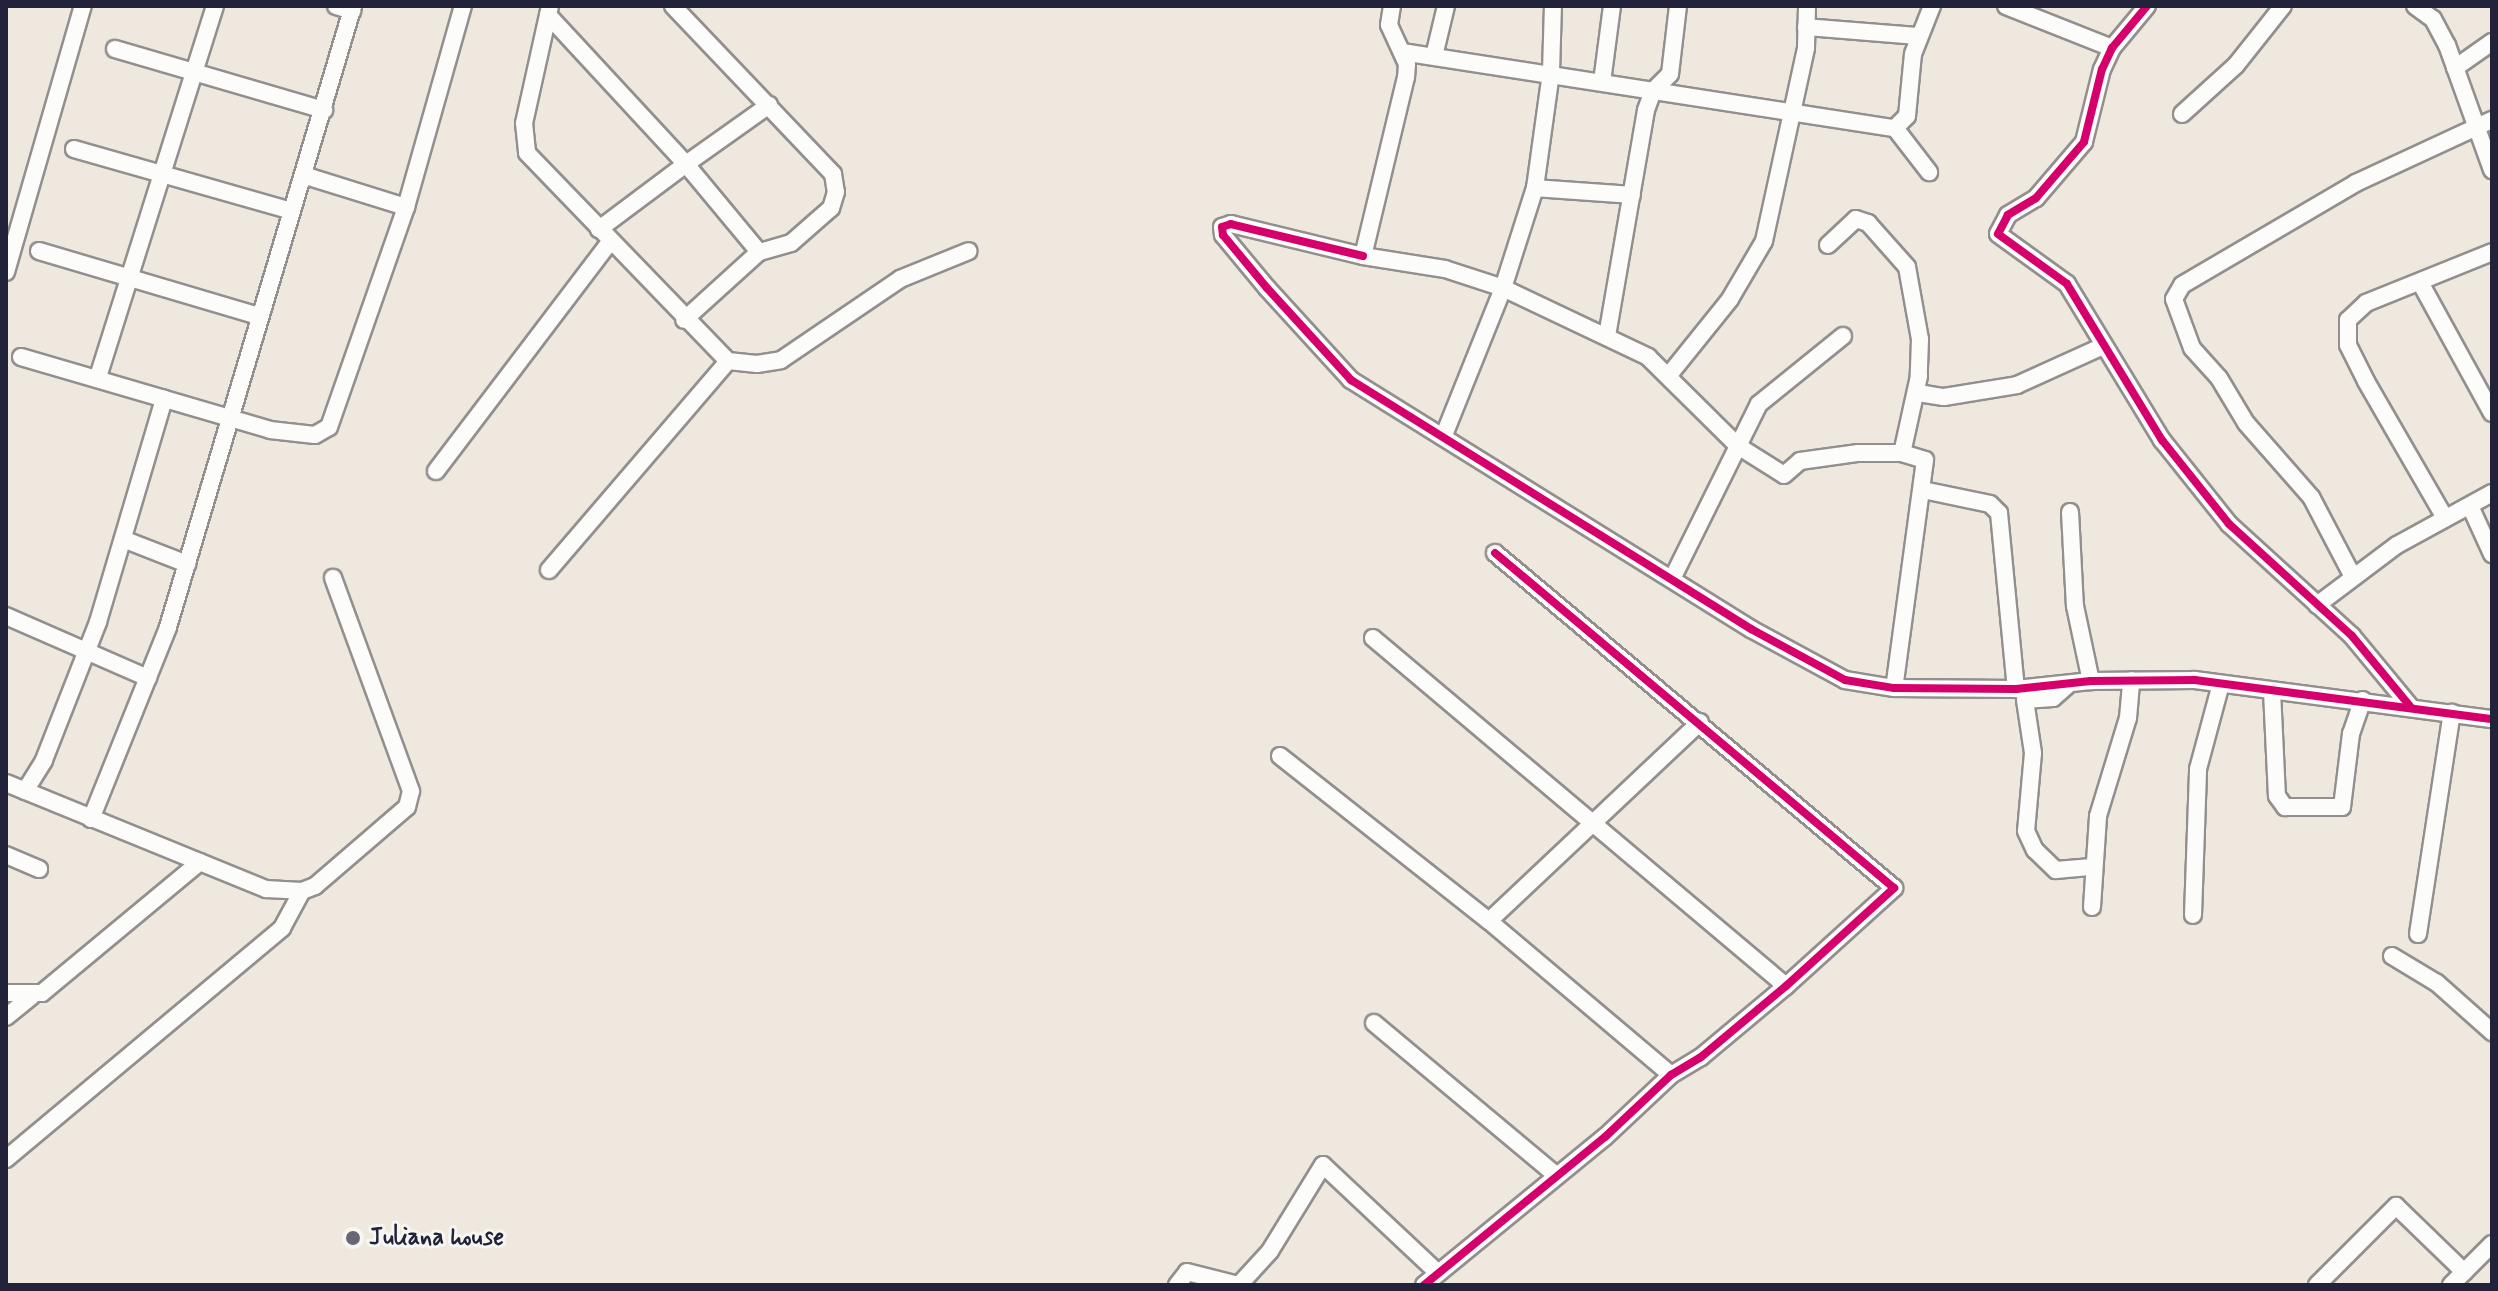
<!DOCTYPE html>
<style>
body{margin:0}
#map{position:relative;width:2498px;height:1291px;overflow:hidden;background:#eee8de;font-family:Mynerve,sans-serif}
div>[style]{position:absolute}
.roads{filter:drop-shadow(2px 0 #928f8e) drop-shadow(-2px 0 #928f8e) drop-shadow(0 2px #928f8e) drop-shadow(0 -2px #928f8e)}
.minor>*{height:16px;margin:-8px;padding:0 8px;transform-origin:8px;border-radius:8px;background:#fcfcfa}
.cycleway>*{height:8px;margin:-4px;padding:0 4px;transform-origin:4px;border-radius:4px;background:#d6006c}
.dots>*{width:22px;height:22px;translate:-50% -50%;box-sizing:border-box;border:4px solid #f6f6f2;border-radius:50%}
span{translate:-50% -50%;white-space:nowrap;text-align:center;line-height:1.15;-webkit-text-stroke:6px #f6f6f2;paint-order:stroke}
.poi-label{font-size:24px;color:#22223b;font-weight:700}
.left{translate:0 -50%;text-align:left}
.frame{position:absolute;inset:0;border:8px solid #22223b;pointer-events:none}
</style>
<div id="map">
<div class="roads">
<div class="minor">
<i style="left:336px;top:6px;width:17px;rotate:17deg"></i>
<i style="left:550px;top:6px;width:120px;rotate:102.5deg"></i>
<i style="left:524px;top:123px;width:30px;rotate:84deg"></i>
<i style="left:527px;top:153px;width:289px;rotate:46deg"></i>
<i style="left:728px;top:361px;width:29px;rotate:6deg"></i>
<i style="left:757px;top:364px;width:24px;rotate:-9deg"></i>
<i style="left:781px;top:360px;width:144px;rotate:-34.2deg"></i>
<i style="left:900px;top:279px;width:74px;rotate:-22.1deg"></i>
<i style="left:673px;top:6px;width:232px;rotate:46.4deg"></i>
<i style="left:833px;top:174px;width:18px;rotate:81deg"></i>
<i style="left:836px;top:192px;width:17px;rotate:107deg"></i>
<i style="left:831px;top:208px;width:53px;rotate:138.8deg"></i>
<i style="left:791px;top:243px;width:33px;rotate:164deg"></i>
<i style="left:759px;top:252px;width:101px;rotate:137.8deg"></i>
<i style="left:1392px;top:6px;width:19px;rotate:99deg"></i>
<i style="left:1389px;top:25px;width:43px;rotate:65.2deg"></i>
<i style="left:1407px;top:64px;width:13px;rotate:94deg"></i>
<i style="left:1406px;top:77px;width:184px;rotate:103.5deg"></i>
<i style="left:1363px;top:256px;width:83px;rotate:9deg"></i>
<i style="left:1445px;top:269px;width:61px;rotate:18.1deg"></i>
<i style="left:1503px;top:288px;width:161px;rotate:25.4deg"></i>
<i style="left:1648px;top:357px;width:127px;rotate:44.7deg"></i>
<i style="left:1738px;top:446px;width:54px;rotate:32.2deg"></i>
<i style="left:1784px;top:475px;width:21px;rotate:-41deg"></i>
<i style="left:1800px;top:461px;width:59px;rotate:-7.9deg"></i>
<i style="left:1858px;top:453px;width:44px"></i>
<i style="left:1902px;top:453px;width:24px;rotate:17deg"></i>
<i style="left:1925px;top:460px;width:230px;rotate:97.7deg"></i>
<i style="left:2006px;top:6px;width:114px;rotate:21.6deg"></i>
<i style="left:2147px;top:6px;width:55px;rotate:129.8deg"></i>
<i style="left:2112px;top:48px;width:23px;rotate:115deg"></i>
<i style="left:2102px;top:69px;width:75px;rotate:103.9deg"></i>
<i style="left:2084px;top:142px;width:74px;rotate:130.6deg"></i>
<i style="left:2036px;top:198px;width:33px;rotate:149deg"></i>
<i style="left:2008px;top:215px;width:21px;rotate:118deg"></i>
<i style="left:1998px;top:234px;width:85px;rotate:35.9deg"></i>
<i style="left:2067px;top:284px;width:183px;rotate:58.7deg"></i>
<i style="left:2162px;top:440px;width:107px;rotate:51.4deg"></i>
<i style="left:2229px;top:524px;width:166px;rotate:42.3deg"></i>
<i style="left:2352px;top:636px;width:91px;rotate:50.4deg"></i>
<i style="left:2415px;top:6px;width:22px;rotate:36deg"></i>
<i style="left:2433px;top:19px;width:30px;rotate:62deg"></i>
<i style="left:2447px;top:45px;width:133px;rotate:70.2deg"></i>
<i style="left:548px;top:15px;width:203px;rotate:47.2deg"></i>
<i style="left:686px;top:164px;width:109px;rotate:143.2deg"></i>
<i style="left:1806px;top:27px;width:113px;rotate:4.6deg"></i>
<i style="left:115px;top:49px;width:218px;rotate:16.3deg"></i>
<i style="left:1402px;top:52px;width:499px;rotate:8.8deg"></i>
<i style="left:1895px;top:128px;width:17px;rotate:-45deg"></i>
<i style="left:1907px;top:116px;width:62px;rotate:-84.5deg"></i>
<i style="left:1913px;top:54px;width:52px;rotate:-68.4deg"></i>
<i style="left:1434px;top:56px;width:51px;rotate:-76.5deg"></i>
<i style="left:2455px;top:68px;width:45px;rotate:-35.1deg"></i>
<i style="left:1602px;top:82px;width:77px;rotate:-82.5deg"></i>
<i style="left:2182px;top:114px;width:73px;rotate:-42.2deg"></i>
<i style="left:2236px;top:65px;width:75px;rotate:-51.5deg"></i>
<i style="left:1895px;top:128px;width:56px;rotate:52.3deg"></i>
<i style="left:74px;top:149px;width:226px;rotate:15.9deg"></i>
<i style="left:303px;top:175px;width:108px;rotate:17.3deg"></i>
<i style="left:1535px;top:188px;width:97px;rotate:4.1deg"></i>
<i style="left:1828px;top:245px;width:38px;rotate:-43deg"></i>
<i style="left:1856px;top:219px;width:13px;rotate:18deg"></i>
<i style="left:1868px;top:223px;width:59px;rotate:48.4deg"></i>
<i style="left:1907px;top:267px;width:73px;rotate:79.8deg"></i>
<i style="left:1920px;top:339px;width:37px;rotate:92deg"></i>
<i style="left:1919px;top:376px;width:79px;rotate:102.4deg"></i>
<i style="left:39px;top:251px;width:229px;rotate:16.5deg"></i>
<i style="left:759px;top:252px;width:114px;rotate:-129.7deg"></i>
<i style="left:686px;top:164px;width:102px;rotate:-35.4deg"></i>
<i style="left:1363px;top:256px;width:136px;rotate:-166.4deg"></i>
<i style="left:1231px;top:224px;width:9px;rotate:162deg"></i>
<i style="left:1222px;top:227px;width:8px;rotate:83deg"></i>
<i style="left:1223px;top:235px;width:69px;rotate:50.3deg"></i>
<i style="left:1267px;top:288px;width:125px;rotate:47.6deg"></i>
<i style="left:1351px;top:380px;width:471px;rotate:31.9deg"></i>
<i style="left:1751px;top:629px;width:107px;rotate:28.5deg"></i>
<i style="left:1845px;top:680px;width:50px;rotate:9.3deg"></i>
<i style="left:1894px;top:688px;width:122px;rotate:0.5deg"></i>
<i style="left:2016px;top:689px;width:75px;rotate:-6.1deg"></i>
<i style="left:2091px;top:681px;width:104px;rotate:-0.6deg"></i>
<i style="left:2195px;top:680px;width:300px;rotate:7.5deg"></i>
<i style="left:6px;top:272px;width:277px;rotate:-73.9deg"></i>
<i style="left:2421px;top:284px;width:147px;rotate:61.2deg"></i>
<i style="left:1607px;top:336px;width:229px;rotate:-80.2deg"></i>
<i style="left:1646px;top:110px;width:20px;rotate:-70deg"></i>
<i style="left:1653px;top:91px;width:24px;rotate:-45deg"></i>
<i style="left:1670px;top:74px;width:68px;rotate:-83.3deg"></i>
<i style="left:21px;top:357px;width:259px;rotate:16.3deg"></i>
<i style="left:270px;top:430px;width:45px;rotate:6.3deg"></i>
<i style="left:315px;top:435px;width:16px;rotate:-30deg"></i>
<i style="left:329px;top:427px;width:233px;rotate:-70.7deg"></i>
<i style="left:406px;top:207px;width:209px;rotate:-74.2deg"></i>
<i style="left:1669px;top:375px;width:97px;rotate:-51.2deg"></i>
<i style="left:1730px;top:299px;width:67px;rotate:-59.6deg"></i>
<i style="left:1764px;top:241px;width:198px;rotate:-77.7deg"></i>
<i style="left:1806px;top:48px;width:42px;rotate:-88.6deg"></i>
<i style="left:98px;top:377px;width:389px;rotate:-72.5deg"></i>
<i style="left:1918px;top:393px;width:26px;rotate:9deg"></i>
<i style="left:1944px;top:397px;width:74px;rotate:-9.3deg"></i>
<i style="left:2017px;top:385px;width:94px;rotate:-24.4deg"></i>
<i style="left:1444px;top:435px;width:158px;rotate:-68.1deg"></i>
<i style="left:1503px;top:288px;width:105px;rotate:-72.3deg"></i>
<i style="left:1535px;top:188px;width:117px;rotate:-82.1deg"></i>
<i style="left:1551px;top:72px;width:66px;rotate:-88.3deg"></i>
<i style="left:436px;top:471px;width:288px;rotate:-52.8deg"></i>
<i style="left:1923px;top:490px;width:68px;rotate:11.8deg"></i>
<i style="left:1990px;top:504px;width:13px;rotate:45deg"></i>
<i style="left:1999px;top:513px;width:177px;rotate:84.5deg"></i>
<i style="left:2470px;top:506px;width:53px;rotate:65.4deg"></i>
<i style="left:2070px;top:512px;width:94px;rotate:87deg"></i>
<i style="left:2075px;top:606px;width:77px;rotate:78deg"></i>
<i style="left:2445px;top:518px;width:158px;rotate:-120deg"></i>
<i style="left:2366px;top:381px;width:40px;rotate:-116.6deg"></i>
<i style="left:2348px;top:345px;width:25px;rotate:-90deg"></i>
<i style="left:2348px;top:320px;width:25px;rotate:-43deg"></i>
<i style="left:2366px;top:303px;width:136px;rotate:-22deg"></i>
<i style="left:123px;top:539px;width:69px;rotate:21.3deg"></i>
<i style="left:549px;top:570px;width:275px;rotate:-49.4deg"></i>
<i style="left:2352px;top:575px;width:88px;rotate:-117.7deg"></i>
<i style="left:2311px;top:497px;width:98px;rotate:-131.3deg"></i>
<i style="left:2246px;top:423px;width:52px;rotate:-121deg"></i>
<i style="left:2219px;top:378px;width:40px;rotate:-132deg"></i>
<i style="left:2192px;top:348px;width:52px;rotate:-110.2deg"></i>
<i style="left:2174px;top:299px;width:16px;rotate:-60deg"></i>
<i style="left:2182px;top:285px;width:202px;rotate:-30.4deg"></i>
<i style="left:2356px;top:183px;width:150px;rotate:-24.9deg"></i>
<i style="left:1673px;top:577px;width:193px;rotate:-63.6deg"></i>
<i style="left:1759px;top:404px;width:108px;rotate:-39deg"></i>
<i style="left:2317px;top:605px;width:100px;rotate:-36.9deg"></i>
<i style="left:2397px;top:545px;width:108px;rotate:-28.7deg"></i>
<i style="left:6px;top:616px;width:155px;rotate:23.6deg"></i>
<i style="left:1373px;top:638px;width:540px;rotate:40.12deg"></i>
<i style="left:2068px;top:685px;width:20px;rotate:139deg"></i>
<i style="left:2053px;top:698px;width:28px;rotate:176deg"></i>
<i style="left:2025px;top:700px;width:54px;rotate:81.4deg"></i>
<i style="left:2033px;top:753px;width:78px;rotate:95.1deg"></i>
<i style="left:2026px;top:831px;width:21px;rotate:65deg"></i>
<i style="left:2035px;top:850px;width:29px;rotate:44deg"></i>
<i style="left:2056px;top:870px;width:36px;rotate:-5deg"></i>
<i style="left:2272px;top:691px;width:105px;rotate:87.3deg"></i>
<i style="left:2277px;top:796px;width:14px;rotate:54deg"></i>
<i style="left:2285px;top:807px;width:57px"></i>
<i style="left:2342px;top:807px;width:74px;rotate:-83deg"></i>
<i style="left:2351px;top:734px;width:36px;rotate:-71deg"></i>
<i style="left:1280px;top:756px;width:266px;rotate:38.3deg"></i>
<i style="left:1489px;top:921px;width:238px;rotate:40.2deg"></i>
<i style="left:6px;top:783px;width:281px;rotate:22.2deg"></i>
<i style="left:266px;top:889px;width:36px;rotate:3deg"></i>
<i style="left:302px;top:891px;width:14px;rotate:-21deg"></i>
<i style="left:315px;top:886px;width:121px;rotate:-40.7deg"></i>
<i style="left:407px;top:807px;width:16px;rotate:-76deg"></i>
<i style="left:411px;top:791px;width:227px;rotate:-110.1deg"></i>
<i style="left:25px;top:791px;width:36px;rotate:-58deg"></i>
<i style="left:44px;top:760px;width:148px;rotate:-68.6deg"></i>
<i style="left:98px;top:622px;width:233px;rotate:-73.5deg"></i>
<i style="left:91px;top:819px;width:207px;rotate:-68.1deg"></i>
<i style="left:168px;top:627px;width:648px;rotate:-73.41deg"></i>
<i style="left:6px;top:855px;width:36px;rotate:23deg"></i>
<i style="left:2092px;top:907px;width:91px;rotate:-86.2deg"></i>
<i style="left:2098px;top:816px;width:102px;rotate:-73deg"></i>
<i style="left:2128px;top:718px;width:38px;rotate:-85deg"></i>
<i style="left:2193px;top:915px;width:146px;rotate:-88deg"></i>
<i style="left:2198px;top:769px;width:88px;rotate:-74.9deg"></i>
<i style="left:1489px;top:921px;width:290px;rotate:-43.3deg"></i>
<i style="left:2418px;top:934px;width:224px;rotate:-81.3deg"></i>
<i style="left:2392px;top:956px;width:52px;rotate:31deg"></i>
<i style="left:2437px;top:983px;width:74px;rotate:41.7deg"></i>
<i style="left:6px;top:993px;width:36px"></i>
<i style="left:42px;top:993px;width:205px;rotate:-39.7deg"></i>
<i style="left:6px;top:1017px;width:33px;rotate:-39deg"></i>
<i style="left:1374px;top:1023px;width:237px;rotate:39.9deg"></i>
<i style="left:6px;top:1159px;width:360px;rotate:-39.9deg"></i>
<i style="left:282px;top:928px;width:42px;rotate:-61.6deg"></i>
<i style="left:1177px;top:1285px;width:16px;rotate:-52deg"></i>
<i style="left:1187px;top:1272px;width:53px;rotate:14.3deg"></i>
<i style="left:1239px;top:1285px;width:46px;rotate:-47.6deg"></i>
<i style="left:1270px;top:1251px;width:101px;rotate:-58.4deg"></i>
<i style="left:1323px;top:1165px;width:158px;rotate:43.2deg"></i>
<i style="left:1424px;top:1285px;width:234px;rotate:-39.3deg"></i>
<i style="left:1605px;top:1137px;width:91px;rotate:-43.2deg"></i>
<i style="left:1671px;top:1075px;width:35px;rotate:-31deg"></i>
<i style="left:1701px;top:1057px;width:111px;rotate:-39.9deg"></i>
<i style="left:1786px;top:986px;width:146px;rotate:-42.2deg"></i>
<i style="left:1894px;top:888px;width:521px;rotate:-139.98deg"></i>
<i style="left:2317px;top:1285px;width:112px;rotate:-45deg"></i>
<i style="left:2396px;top:1206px;width:95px;rotate:44.1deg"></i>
<i style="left:2451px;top:1285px;width:58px;rotate:-45deg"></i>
</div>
</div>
<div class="cycleway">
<i style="left:2147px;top:6px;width:55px;rotate:129.8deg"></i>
<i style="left:2112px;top:48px;width:23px;rotate:115deg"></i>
<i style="left:2102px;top:69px;width:75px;rotate:103.9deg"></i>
<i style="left:2084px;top:142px;width:74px;rotate:130.6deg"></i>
<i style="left:2036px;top:198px;width:33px;rotate:149deg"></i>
<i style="left:2008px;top:215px;width:21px;rotate:118deg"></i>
<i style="left:1998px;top:234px;width:85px;rotate:35.9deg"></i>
<i style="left:2067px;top:284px;width:183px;rotate:58.7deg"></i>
<i style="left:2162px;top:440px;width:107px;rotate:51.4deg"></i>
<i style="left:2229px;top:524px;width:166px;rotate:42.3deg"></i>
<i style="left:2352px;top:636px;width:91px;rotate:50.4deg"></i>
<i style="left:1363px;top:256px;width:136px;rotate:-166.4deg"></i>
<i style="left:1231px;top:224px;width:9px;rotate:162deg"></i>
<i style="left:1222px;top:227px;width:8px;rotate:83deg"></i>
<i style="left:1223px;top:235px;width:69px;rotate:50.3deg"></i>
<i style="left:1267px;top:288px;width:125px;rotate:47.6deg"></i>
<i style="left:1351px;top:380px;width:471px;rotate:31.9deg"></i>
<i style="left:1751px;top:629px;width:107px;rotate:28.5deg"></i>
<i style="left:1845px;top:680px;width:50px;rotate:9.3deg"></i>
<i style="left:1894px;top:688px;width:122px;rotate:0.5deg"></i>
<i style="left:2016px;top:689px;width:75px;rotate:-6.1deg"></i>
<i style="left:2091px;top:681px;width:104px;rotate:-0.6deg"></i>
<i style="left:2195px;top:680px;width:300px;rotate:7.5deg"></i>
<i style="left:1424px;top:1285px;width:234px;rotate:-39.3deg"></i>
<i style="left:1605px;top:1137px;width:91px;rotate:-43.2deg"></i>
<i style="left:1671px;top:1075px;width:35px;rotate:-31deg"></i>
<i style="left:1701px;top:1057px;width:111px;rotate:-39.9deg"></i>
<i style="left:1786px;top:986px;width:146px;rotate:-42.2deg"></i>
<i style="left:1894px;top:888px;width:521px;rotate:-139.98deg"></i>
</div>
<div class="dots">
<i style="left:353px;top:1238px;background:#696774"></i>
</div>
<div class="poi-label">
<span class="left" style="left:369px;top:1238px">Juliana house</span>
</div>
<div class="frame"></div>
</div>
